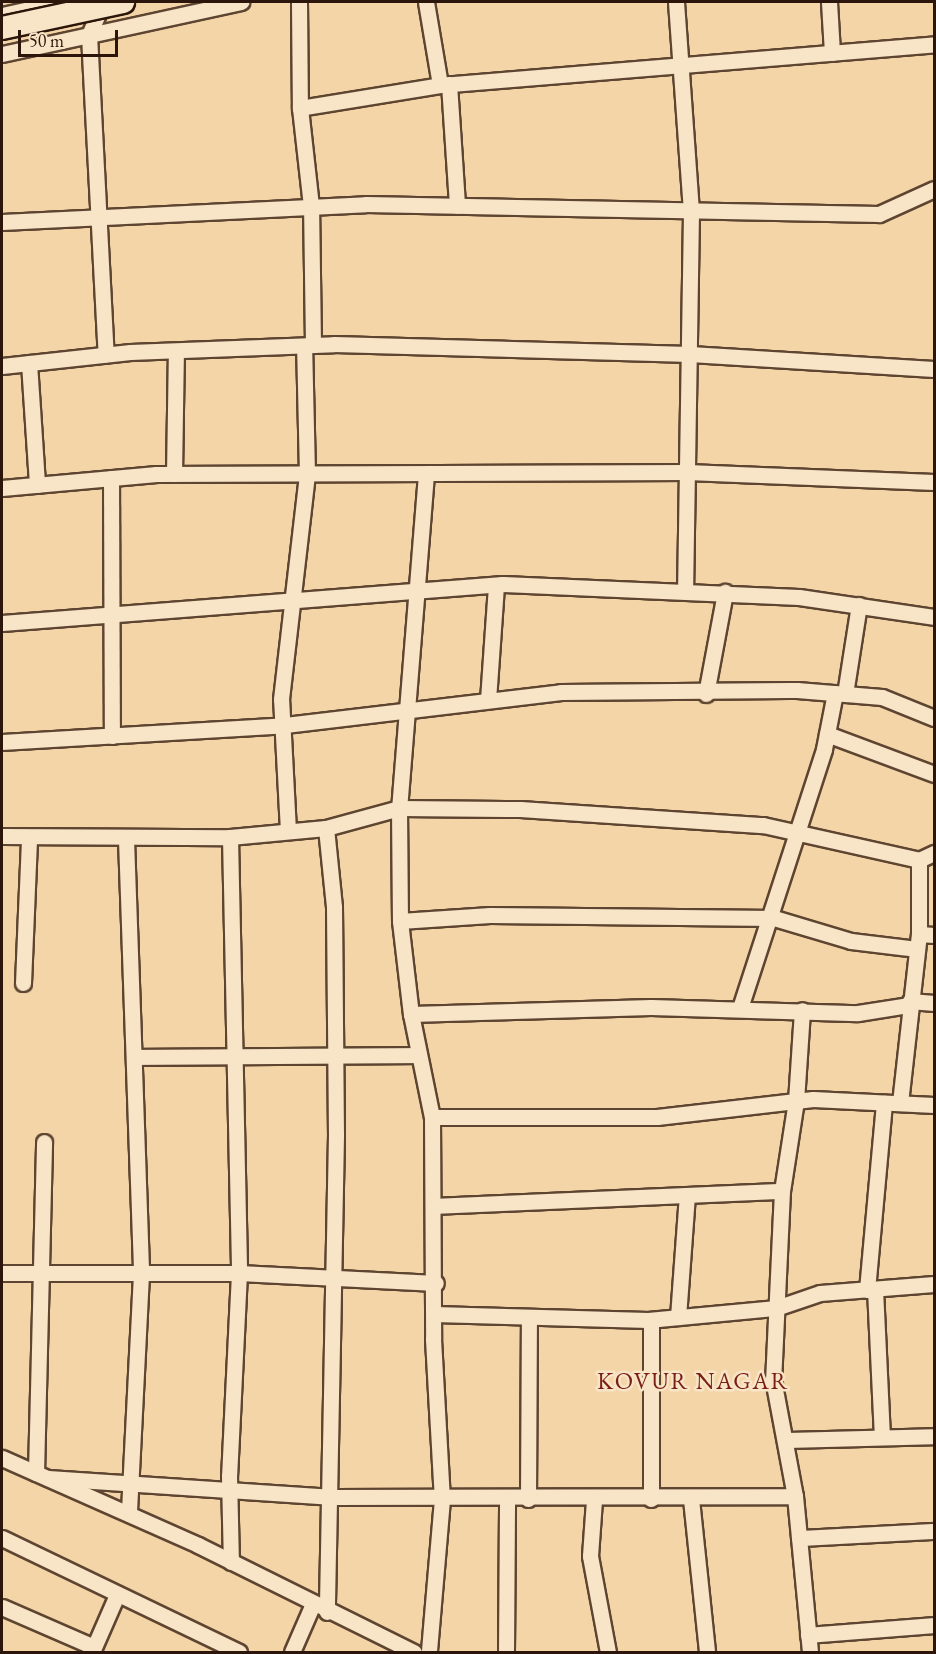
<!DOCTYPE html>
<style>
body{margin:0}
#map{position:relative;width:936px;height:1654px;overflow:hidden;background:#f4d5a7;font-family:"EB Garamond",serif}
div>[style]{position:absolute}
.roads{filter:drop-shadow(2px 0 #5e4531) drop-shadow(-2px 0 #5e4531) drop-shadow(0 2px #5e4531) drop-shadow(0 -2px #5e4531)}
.street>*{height:15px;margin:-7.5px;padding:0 7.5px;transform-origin:7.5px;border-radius:7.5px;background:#f8e4c6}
.bridges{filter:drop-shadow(2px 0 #2c150a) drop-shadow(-2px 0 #2c150a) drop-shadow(0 2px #2c150a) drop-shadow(0 -2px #2c150a)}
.secondary-bridge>*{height:22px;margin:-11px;padding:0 11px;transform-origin:11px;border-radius:11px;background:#f8e4c6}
span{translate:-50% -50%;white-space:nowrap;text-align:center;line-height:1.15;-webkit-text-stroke:5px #f8e4c6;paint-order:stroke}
.neighbourhood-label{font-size:24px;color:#7a1f14;letter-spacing:1.5px}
.frame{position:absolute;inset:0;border:3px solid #2c150a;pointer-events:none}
.scale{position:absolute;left:18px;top:30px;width:100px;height:27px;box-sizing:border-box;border:3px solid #2c150a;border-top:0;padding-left:8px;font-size:18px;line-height:21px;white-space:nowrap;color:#2c150a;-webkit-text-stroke:4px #f8e4c6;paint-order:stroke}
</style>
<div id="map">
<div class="roads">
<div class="street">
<i style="left:103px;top:2px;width:36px;rotate:113deg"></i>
<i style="left:89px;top:35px;width:320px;rotate:87deg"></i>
<i style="left:299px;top:2px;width:106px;rotate:89.5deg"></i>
<i style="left:426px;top:2px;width:84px;rotate:80.4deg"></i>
<i style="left:676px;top:2px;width:212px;rotate:85.9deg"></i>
<i style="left:691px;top:213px;width:376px;rotate:90.9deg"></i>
<i style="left:829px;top:2px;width:51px;rotate:86.6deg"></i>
<i style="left:2px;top:15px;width:60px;rotate:-12.4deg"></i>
<i style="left:2px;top:54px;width:245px;rotate:-12.3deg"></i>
<i style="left:449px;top:84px;width:122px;rotate:86.2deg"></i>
<i style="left:2px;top:222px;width:364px;rotate:-2.8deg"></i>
<i style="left:366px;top:204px;width:513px;rotate:1.12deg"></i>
<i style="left:879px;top:214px;width:60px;rotate:-24.4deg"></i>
<i style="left:313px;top:345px;width:139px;rotate:-90.8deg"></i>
<i style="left:311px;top:206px;width:99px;rotate:-96.4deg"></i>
<i style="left:300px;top:108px;width:142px;rotate:-9.3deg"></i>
<i style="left:440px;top:85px;width:496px;rotate:-4.7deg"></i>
<i style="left:29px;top:363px;width:122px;rotate:86.2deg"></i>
<i style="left:2px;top:366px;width:129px;rotate:-6.2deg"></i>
<i style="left:130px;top:352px;width:204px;rotate:-2.2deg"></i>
<i style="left:334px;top:344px;width:356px;rotate:1.6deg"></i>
<i style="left:690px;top:354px;width:244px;rotate:3.5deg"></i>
<i style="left:174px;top:474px;width:123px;rotate:-89.1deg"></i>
<i style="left:426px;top:474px;width:335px;rotate:94.6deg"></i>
<i style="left:399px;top:808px;width:113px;rotate:89.5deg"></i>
<i style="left:400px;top:921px;width:94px;rotate:83.3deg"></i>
<i style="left:411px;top:1014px;width:105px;rotate:78.5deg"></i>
<i style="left:432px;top:1117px;width:222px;rotate:89.7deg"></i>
<i style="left:433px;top:1339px;width:160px;rotate:86.8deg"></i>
<i style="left:442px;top:1499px;width:154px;rotate:94.9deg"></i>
<i style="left:111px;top:478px;width:258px;rotate:89.8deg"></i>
<i style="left:2px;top:488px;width:155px;rotate:-5.2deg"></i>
<i style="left:156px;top:474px;width:531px;rotate:-0.22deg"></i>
<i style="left:687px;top:472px;width:247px;rotate:2.3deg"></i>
<i style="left:2px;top:623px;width:502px;rotate:-4.46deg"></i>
<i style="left:502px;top:584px;width:297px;rotate:2.5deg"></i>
<i style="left:799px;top:597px;width:136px;rotate:8.4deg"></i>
<i style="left:706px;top:694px;width:104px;rotate:-79.4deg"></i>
<i style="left:845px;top:694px;width:90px;rotate:-81.1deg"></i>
<i style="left:488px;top:700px;width:115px;rotate:-86deg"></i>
<i style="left:827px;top:734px;width:114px;rotate:20.5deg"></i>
<i style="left:2px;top:742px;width:284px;rotate:-3.4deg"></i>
<i style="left:285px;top:725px;width:278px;rotate:-6.8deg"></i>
<i style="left:561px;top:692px;width:236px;rotate:-0.5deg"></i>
<i style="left:797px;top:690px;width:85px;rotate:4.7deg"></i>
<i style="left:882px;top:697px;width:56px;rotate:22deg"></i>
<i style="left:326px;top:828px;width:79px;rotate:84.2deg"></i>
<i style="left:334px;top:907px;width:228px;rotate:89.5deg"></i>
<i style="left:336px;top:1135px;width:477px;rotate:91.1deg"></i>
<i style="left:288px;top:831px;width:132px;rotate:-93deg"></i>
<i style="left:281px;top:699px;width:226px;rotate:-83.4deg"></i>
<i style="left:307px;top:474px;width:128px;rotate:-91.3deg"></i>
<i style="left:2px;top:836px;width:228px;rotate:0.3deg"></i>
<i style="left:230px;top:837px;width:96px;rotate:-5.4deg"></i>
<i style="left:326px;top:828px;width:76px;rotate:-15.3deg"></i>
<i style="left:399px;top:808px;width:121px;rotate:0.5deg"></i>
<i style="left:520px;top:809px;width:244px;rotate:3.8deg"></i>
<i style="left:763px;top:825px;width:160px;rotate:12.6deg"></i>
<i style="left:919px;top:860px;width:17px;rotate:-25deg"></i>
<i style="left:230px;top:837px;width:436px;rotate:88.8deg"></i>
<i style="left:239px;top:1273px;width:203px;rotate:92.8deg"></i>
<i style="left:229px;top:1476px;width:86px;rotate:88.7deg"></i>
<i style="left:126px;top:839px;width:435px;rotate:88deg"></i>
<i style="left:141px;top:1274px;width:240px;rotate:92.9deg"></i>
<i style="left:919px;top:860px;width:74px;rotate:90deg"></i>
<i style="left:919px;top:934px;width:15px;rotate:4deg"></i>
<i style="left:400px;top:921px;width:90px;rotate:-3.8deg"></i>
<i style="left:490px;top:915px;width:284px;rotate:0.6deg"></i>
<i style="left:774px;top:918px;width:80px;rotate:16.6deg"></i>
<i style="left:851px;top:941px;width:66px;rotate:6.9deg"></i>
<i style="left:23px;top:983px;width:146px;rotate:-87.6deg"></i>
<i style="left:910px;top:1001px;width:24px;rotate:5deg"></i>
<i style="left:740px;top:1008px;width:272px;rotate:-72deg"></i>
<i style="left:824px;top:749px;width:57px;rotate:-78.9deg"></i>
<i style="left:411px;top:1014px;width:240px;rotate:-1.7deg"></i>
<i style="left:651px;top:1007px;width:207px;rotate:1.7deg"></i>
<i style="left:858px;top:1013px;width:52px;rotate:-8.9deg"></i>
<i style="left:134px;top:1057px;width:285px;rotate:-0.4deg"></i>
<i style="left:900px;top:1103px;width:170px;rotate:-83.6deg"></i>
<i style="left:432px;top:1117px;width:225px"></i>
<i style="left:657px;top:1117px;width:157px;rotate:-6.6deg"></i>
<i style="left:813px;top:1099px;width:121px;rotate:2.8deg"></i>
<i style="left:782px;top:1191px;width:91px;rotate:-81.2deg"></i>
<i style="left:796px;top:1101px;width:91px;rotate:-86.2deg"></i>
<i style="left:434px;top:1206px;width:348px;rotate:-2.5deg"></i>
<i style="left:782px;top:1191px;width:188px;rotate:92.7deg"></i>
<i style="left:773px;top:1379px;width:119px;rotate:79.4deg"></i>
<i style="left:795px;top:1496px;width:157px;rotate:84.5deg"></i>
<i style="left:2px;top:1273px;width:237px"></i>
<i style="left:239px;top:1273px;width:197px;rotate:2.9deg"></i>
<i style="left:875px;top:1289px;width:148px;rotate:87.3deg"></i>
<i style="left:867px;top:1290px;width:188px;rotate:-84.8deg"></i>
<i style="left:434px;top:1314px;width:214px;rotate:1.6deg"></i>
<i style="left:648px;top:1320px;width:129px;rotate:-5.4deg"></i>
<i style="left:776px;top:1308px;width:46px;rotate:-18.8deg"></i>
<i style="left:820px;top:1293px;width:114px;rotate:-4.5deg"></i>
<i style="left:678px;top:1317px;width:122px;rotate:-85.8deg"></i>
<i style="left:785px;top:1440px;width:149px;rotate:-1.5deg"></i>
<i style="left:2px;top:1458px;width:214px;rotate:23.9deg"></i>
<i style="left:198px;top:1545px;width:241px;rotate:26.4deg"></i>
<i style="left:36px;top:1473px;width:331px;rotate:-88.6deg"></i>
<i style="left:48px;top:1478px;width:286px;rotate:3.8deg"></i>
<i style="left:333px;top:1497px;width:462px;rotate:-0.1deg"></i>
<i style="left:528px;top:1499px;width:182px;rotate:-89.7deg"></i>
<i style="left:651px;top:1499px;width:179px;rotate:-90deg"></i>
<i style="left:691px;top:1499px;width:154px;rotate:84deg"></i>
<i style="left:594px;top:1500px;width:56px;rotate:94.1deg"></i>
<i style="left:590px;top:1556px;width:98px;rotate:79.4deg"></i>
<i style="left:2px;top:1538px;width:263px;rotate:25.7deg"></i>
<i style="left:799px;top:1538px;width:135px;rotate:-3deg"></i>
<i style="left:2px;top:1607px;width:100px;rotate:23.5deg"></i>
<i style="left:808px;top:1635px;width:126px;rotate:-4.5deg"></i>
<i style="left:92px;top:1652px;width:60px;rotate:-66.4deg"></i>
<i style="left:292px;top:1652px;width:52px;rotate:-66.4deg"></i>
<i style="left:506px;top:1652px;width:153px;rotate:-89.6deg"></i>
</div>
</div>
<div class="bridges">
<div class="secondary-bridge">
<i style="left:2px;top:28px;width:124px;rotate:-12.1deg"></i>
</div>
</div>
<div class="neighbourhood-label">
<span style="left:693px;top:1381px">KOVUR NAGAR</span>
</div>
<div class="frame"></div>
<div class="scale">50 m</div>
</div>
